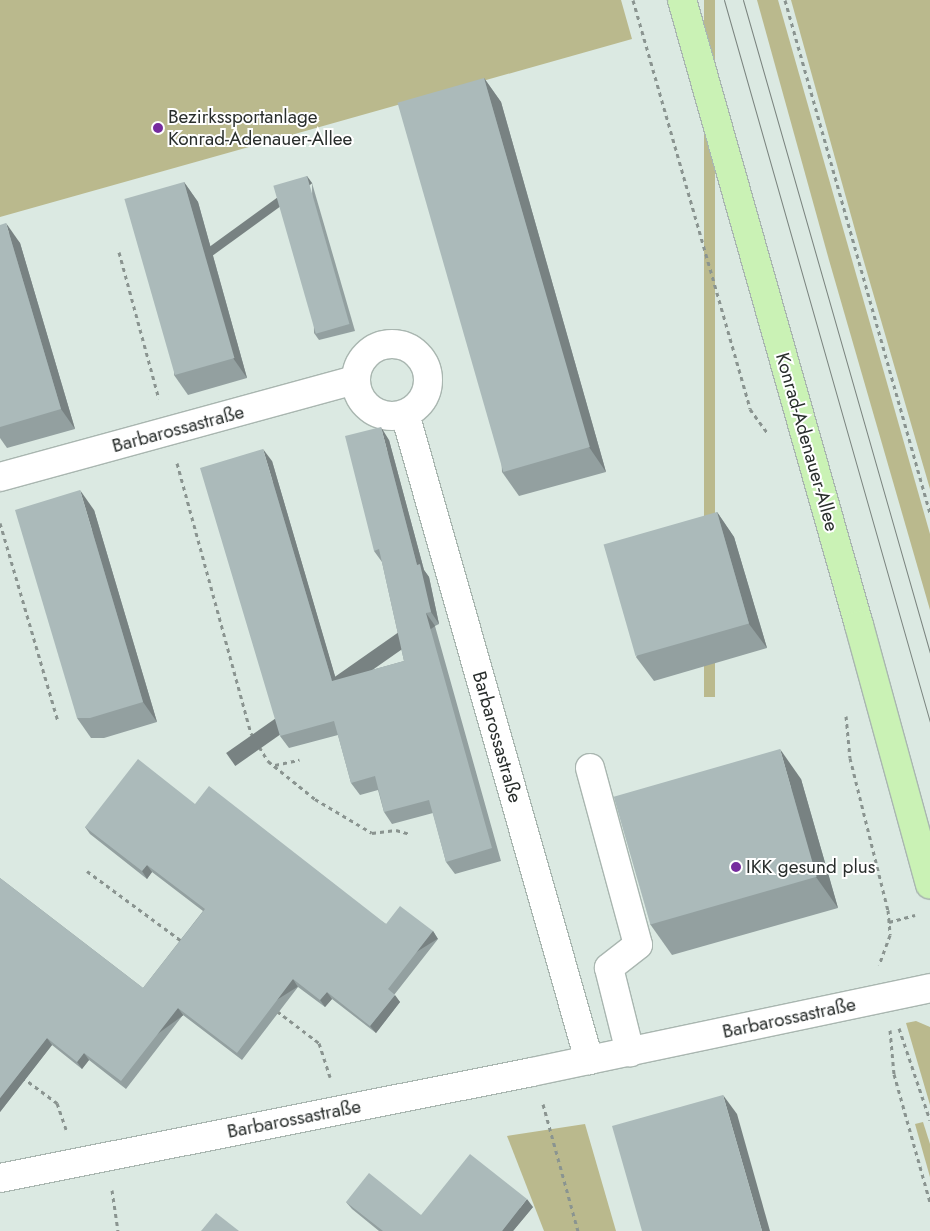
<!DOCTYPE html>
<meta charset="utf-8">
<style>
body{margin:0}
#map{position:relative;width:930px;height:1231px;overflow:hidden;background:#dbe9e2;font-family:Jost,sans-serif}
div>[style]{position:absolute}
.green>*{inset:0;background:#bab98d;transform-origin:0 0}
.path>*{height:3px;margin-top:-1.5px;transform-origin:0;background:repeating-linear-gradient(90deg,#8a9490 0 4px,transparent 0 8px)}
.roads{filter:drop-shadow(1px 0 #a9b6b0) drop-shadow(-1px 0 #a9b6b0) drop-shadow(0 1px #a9b6b0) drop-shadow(0 -1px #a9b6b0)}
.minor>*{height:28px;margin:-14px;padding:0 14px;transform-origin:14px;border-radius:14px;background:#fff}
.minor>.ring{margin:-14px;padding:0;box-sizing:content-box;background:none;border:28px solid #fff;border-radius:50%}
.major>*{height:28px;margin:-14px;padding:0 14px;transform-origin:14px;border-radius:14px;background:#caf2b5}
.tram>*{height:1px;margin:-0.5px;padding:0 0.5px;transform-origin:0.5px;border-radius:0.5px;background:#7b847f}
.wall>*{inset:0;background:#93a0a0}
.shaded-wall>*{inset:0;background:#788282;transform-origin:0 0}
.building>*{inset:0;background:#abbaba;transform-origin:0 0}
.dots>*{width:14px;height:14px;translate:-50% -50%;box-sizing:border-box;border:2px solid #fff;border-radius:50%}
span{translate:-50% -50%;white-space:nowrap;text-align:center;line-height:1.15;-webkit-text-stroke:4px #fff;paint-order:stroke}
.poi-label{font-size:19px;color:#292e2c}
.left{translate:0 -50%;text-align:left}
.street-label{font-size:19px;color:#292e2c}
</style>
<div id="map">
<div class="green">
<i style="clip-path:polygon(0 0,621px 0,632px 39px,0 217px)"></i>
<i style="left:704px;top:0;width:11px;height:697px"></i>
<i style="clip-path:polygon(757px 0,778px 0,930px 534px,930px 610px,829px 260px)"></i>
<i style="clip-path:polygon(791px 0,930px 0,930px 489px,862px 255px)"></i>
<i style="clip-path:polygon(916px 1021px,930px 1027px,930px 1105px,906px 1023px)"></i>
<i style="clip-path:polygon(923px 1122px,930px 1144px,930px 1177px,915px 1124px)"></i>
<i style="clip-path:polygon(585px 1124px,616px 1231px,544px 1231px,507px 1136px)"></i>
</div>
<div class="path">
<i style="left:633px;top:0;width:425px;rotate:74deg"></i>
<i style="left:750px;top:409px;width:29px;rotate:54deg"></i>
<i style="left:785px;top:0;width:533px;rotate:74.22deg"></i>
<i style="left:119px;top:252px;width:152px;rotate:74.8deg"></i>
<i style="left:177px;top:463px;width:280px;rotate:74.7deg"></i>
<i style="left:251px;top:733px;width:33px;rotate:59deg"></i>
<i style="left:268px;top:761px;width:60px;rotate:39deg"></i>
<i style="left:315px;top:799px;width:66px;rotate:30.8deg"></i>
<i style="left:372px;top:833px;width:24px;rotate:-7deg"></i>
<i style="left:396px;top:830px;width:15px;rotate:16deg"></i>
<i style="left:0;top:523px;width:206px;rotate:73.7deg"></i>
<i style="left:846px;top:716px;width:42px;rotate:84.6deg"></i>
<i style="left:850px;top:758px;width:157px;rotate:76deg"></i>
<i style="left:888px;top:910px;width:25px;rotate:85deg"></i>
<i style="left:890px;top:935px;width:32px;rotate:110deg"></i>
<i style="left:275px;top:765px;width:25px;rotate:-12deg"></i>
<i style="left:87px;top:871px;width:119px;rotate:36.5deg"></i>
<i style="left:889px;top:922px;width:27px;rotate:-15deg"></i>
<i style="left:277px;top:1011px;width:53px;rotate:37.3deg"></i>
<i style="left:319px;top:1043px;width:36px;rotate:72deg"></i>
<i style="left:899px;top:1028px;width:97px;rotate:71.4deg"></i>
<i style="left:890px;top:1030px;width:44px;rotate:84.8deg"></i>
<i style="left:894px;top:1074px;width:133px;rotate:74.3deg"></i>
<i style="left:22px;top:1077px;width:44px;rotate:36.6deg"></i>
<i style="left:57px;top:1103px;width:28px;rotate:71deg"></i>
<i style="left:543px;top:1104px;width:132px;rotate:74.6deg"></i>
<i style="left:112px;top:1190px;width:41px;rotate:81.7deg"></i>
</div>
<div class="roads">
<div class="minor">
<i class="ring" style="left:356px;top:344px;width:44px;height:44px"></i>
<i style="left:405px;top:414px;width:672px;rotate:74.1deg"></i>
<i style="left:0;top:477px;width:368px;rotate:-15.3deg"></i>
<i style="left:590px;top:768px;width:183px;rotate:74.8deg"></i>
<i style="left:638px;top:945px;width:37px;rotate:142deg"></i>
<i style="left:609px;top:968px;width:87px;rotate:76deg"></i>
<i style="left:0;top:1178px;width:542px;rotate:-11.27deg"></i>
<i style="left:532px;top:1072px;width:407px;rotate:-11.9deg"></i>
</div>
<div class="major">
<i style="left:682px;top:0;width:650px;rotate:74.19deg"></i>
<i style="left:859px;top:625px;width:269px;rotate:74.7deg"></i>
</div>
</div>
<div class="tram">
<i style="left:724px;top:0;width:751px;rotate:74.08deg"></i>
<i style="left:743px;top:0;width:679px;rotate:74.02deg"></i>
</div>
<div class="wall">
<i style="clip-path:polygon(484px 78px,501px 102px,606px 472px,519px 496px,502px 472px)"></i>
<i style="clip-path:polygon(184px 182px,198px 202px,247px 378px,188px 395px,174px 375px)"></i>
<i style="clip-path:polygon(312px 183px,355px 331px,319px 340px,314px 333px)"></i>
<i style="clip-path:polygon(0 225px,20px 243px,75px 429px,7px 448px,0 438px)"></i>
<i style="clip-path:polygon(389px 440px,424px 570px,429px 577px,439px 624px,435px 626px,501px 861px,455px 874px,446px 862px,433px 813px,392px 824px,384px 812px,378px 790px,360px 795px,351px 783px,338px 735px,289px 748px,280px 736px,272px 461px,336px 680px,404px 661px,382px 562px,374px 551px)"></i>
<i style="clip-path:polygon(94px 510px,157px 722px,104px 738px,91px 738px,77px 718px)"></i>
<i style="clip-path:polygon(717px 512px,734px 537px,767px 648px,654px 681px,636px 657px)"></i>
<i style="clip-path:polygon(801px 779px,838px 908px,672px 955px,650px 924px)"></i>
<i style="clip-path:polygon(195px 804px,386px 924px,433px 931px,438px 939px,394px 995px,400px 1002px,376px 1033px,332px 999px,325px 1007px,298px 987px,242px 1060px,183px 1015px,126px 1089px,89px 1060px,82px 1069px,52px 1045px,0 1112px,0 878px,143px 988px,203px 911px,152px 872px,147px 879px,90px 834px,85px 827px)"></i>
<i style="clip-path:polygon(346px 1202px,421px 1215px,533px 1207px,513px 1231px,379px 1231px,352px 1209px)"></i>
</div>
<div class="shaded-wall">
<i style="clip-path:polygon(484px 78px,501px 102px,606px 472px,589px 447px)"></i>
<i style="left:307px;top:176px;width:9px;height:154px;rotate:54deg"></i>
<i style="clip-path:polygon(184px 182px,198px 202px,247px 378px,233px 358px)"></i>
<i style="clip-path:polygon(6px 223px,20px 243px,75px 429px,61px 409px)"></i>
<i style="clip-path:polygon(381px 427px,389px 440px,424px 570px,429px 577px,439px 624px,431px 612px,417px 565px)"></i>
<i style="clip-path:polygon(263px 449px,272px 461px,340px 693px,332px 681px)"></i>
<i style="clip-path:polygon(80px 490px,94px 510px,157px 722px,143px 702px)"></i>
<i style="clip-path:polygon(717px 512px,734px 537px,767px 648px,749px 624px)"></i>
<i style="left:426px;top:613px;width:16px;height:244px;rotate:55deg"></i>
<i style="clip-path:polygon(780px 749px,801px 779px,838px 908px,816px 877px)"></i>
<i style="clip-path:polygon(147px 865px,152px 872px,147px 879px,142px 871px)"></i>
<i style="left:433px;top:931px;width:9px;height:73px;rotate:58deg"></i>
<i style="left:293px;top:979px;width:9px;height:93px;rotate:58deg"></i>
<i style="clip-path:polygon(327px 992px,332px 999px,325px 1007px,320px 1000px)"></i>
<i style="clip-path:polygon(395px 995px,400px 1002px,376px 1033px,370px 1026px)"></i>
<i style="left:178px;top:1008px;width:9px;height:93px;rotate:54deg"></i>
<i style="clip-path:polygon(47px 1038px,52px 1045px,0 1112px,0 1098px)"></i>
<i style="clip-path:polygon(84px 1053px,89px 1060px,82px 1069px,77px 1062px)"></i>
<i style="clip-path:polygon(723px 1095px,737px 1114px,770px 1231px,762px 1231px)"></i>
<i style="clip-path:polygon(527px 1199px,533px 1207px,513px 1231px,502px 1231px)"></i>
</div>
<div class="building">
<i style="left:484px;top:78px;width:384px;height:90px;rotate:74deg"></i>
<i style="left:307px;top:176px;width:154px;height:35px;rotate:74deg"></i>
<i style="left:184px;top:182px;width:183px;height:62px;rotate:74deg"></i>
<i style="clip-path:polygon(6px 223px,61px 409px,0 427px,0 225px)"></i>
<i style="clip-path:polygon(381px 427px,417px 565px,420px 564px,431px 612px,426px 613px,492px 848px,446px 862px,429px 800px,384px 812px,375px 776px,351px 783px,334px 721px,280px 736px,200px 468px,263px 449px,332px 681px,404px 661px,379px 549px,374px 551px,345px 436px)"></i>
<i style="clip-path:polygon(80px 490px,143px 702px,90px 718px,77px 718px,15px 510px)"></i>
<i style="left:717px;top:512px;width:116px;height:118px;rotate:74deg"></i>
<i style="left:780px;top:749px;width:133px;height:173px;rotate:74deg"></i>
<i style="clip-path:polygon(138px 759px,195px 804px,209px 786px,386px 924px,400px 906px,433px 931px,388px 989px,395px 995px,370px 1026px,327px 992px,320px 1000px,293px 979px,237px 1053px,178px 1008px,121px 1081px,84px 1053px,77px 1062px,47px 1038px,0 1098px,0 878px,143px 988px,205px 909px,147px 865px,142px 871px,85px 827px)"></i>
<i style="clip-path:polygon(723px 1095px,762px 1231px,642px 1231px,612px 1126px)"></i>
<i style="clip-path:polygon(470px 1154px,527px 1199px,502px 1231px,383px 1231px,346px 1202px,369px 1173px,421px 1215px)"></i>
<i style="clip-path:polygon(216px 1213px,239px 1231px,201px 1231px)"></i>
</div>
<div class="dots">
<i style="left:158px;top:128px;background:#762b9e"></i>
<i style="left:736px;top:867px;background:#762b9e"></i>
</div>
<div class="poi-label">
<span class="left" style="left:168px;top:128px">Bezirkssportanlage<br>Konrad-Adenauer-Allee</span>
<span class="left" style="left:746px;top:867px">IKK gesund plus</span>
</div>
<div class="street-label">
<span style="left:178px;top:429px;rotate:-15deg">Barbarossastraße</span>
<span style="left:807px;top:442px;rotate:74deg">Konrad-Adenauer-Allee</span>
<span style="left:497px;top:737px;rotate:74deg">Barbarossastraße</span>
<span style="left:789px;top:1018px;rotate:-12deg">Barbarossastraße</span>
<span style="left:294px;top:1119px;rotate:-11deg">Barbarossastraße</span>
</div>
</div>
